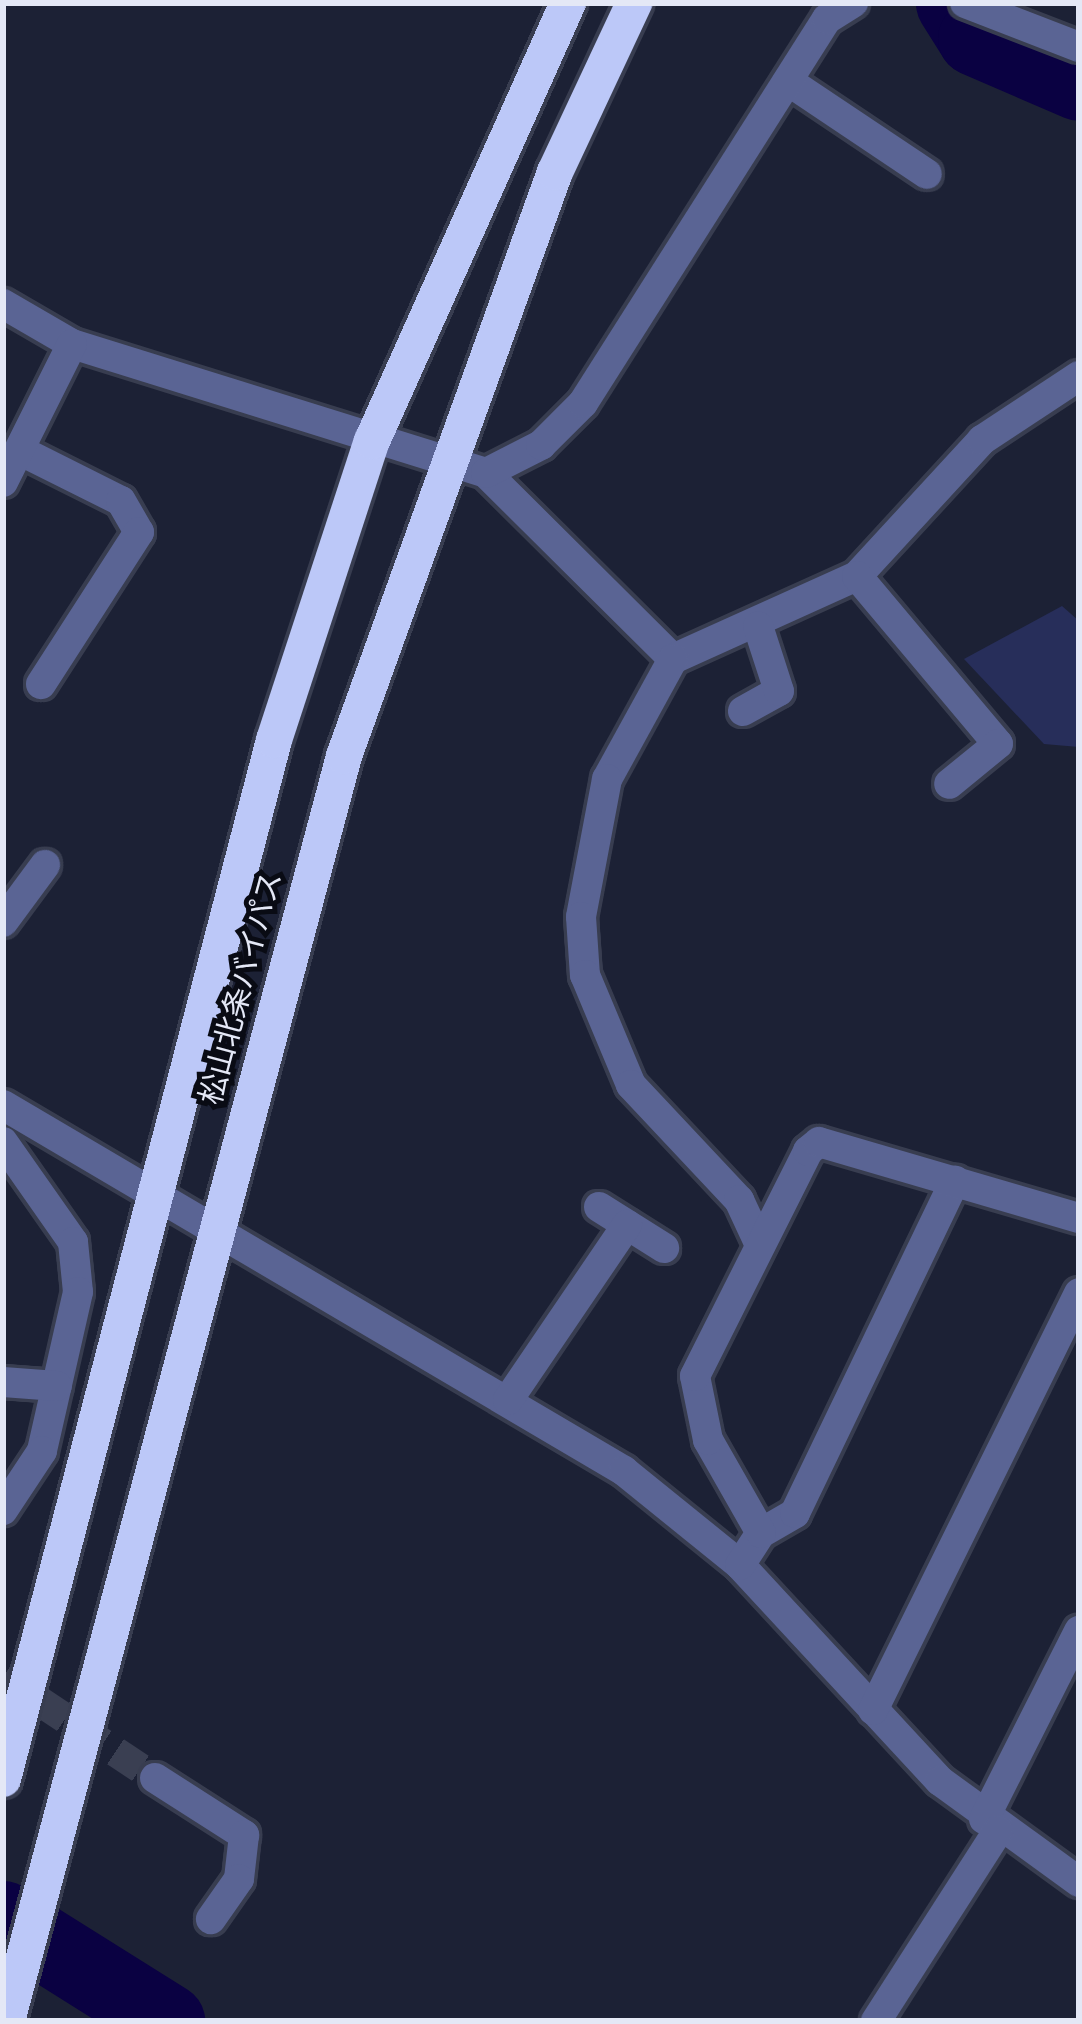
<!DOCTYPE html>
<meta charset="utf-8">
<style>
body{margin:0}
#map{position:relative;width:1082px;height:2024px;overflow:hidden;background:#1c2135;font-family:Rubik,"Noto Sans JP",sans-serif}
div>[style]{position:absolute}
.green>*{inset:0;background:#272e5a}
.river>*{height:75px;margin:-37.5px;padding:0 37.5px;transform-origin:37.5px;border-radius:37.5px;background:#0a0142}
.minor-tunnel>*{height:30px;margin-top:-15px;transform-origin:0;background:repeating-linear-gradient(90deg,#3a3f52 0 30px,transparent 0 45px)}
.roads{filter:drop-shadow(3px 0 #383d50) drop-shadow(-3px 0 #383d50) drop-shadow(0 3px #383d50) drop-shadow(0 -3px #383d50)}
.minor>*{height:30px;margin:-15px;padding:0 15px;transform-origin:15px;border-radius:15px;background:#5a6494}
.highway>*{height:36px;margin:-18px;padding:0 18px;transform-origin:18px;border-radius:18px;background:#bcc8f8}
span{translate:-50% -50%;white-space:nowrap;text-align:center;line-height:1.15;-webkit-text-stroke:10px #090b14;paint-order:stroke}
.street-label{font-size:30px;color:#e4e8f6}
.frame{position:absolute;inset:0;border:6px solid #e4e8f6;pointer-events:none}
</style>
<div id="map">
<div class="green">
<i style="clip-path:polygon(1062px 606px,1079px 621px,1079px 747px,1044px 744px,964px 659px)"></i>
</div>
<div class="river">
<i style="left:953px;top:3px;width:41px;rotate:57.8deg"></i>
<i style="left:975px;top:38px;width:113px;rotate:23.4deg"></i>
<i style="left:3px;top:1918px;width:194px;rotate:32.1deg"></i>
</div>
<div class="minor-tunnel">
<i style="left:3px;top:1677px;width:182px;rotate:33.6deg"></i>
</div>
<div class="roads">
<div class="minor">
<i style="left:965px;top:3px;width:122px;rotate:21.1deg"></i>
<i style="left:788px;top:81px;width:167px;rotate:33.8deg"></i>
<i style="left:3px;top:304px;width:80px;rotate:30.1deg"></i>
<i style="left:72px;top:344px;width:434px;rotate:17.3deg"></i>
<i style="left:486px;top:473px;width:264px;rotate:44.8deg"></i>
<i style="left:673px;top:659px;width:202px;rotate:-24.3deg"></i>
<i style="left:857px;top:576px;width:185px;rotate:-47.4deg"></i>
<i style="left:982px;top:440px;width:116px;rotate:-33.4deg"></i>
<i style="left:25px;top:453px;width:107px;rotate:26.6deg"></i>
<i style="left:121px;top:501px;width:36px;rotate:60deg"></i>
<i style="left:139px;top:532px;width:181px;rotate:122.8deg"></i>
<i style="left:486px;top:473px;width:62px;rotate:-27deg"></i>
<i style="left:541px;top:445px;width:59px;rotate:-45deg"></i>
<i style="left:583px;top:403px;width:455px;rotate:-57.6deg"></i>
<i style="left:827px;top:19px;width:31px;rotate:-32deg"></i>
<i style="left:3px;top:482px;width:154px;rotate:-63.4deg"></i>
<i style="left:857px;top:576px;width:219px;rotate:50deg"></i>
<i style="left:998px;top:744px;width:63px;rotate:140.8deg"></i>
<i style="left:673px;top:659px;width:137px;rotate:118.8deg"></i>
<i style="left:607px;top:779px;width:140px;rotate:100.7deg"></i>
<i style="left:581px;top:917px;width:58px;rotate:86.1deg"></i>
<i style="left:585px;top:975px;width:119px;rotate:67.3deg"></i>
<i style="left:631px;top:1085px;width:158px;rotate:46.8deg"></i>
<i style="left:739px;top:1200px;width:50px;rotate:65deg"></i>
<i style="left:743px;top:711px;width:41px;rotate:-29.1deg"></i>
<i style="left:779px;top:691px;width:68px;rotate:-107.9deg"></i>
<i style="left:3px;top:922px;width:71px;rotate:-53.6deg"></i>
<i style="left:3px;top:1105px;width:721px;rotate:30.51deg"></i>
<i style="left:624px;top:1471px;width:149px;rotate:39deg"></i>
<i style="left:740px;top:1565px;width:294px;rotate:47.2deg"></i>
<i style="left:940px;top:1781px;width:172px;rotate:36deg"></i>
<i style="left:3px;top:1142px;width:122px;rotate:55deg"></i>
<i style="left:73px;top:1242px;width:50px;rotate:84.3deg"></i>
<i style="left:78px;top:1292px;width:163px;rotate:102.8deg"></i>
<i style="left:42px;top:1451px;width:71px;rotate:123.5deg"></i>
<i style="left:599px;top:1207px;width:77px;rotate:32.2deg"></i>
<i style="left:3px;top:1382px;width:54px;rotate:4.2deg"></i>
<i style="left:508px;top:1400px;width:212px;rotate:-55.8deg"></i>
<i style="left:761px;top:1533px;width:39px;rotate:-30deg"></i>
<i style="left:795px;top:1513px;width:369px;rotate:-64.3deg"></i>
<i style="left:740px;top:1565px;width:38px;rotate:-57deg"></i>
<i style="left:761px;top:1533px;width:107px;rotate:-119.7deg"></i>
<i style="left:708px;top:1440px;width:65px;rotate:-101.5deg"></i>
<i style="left:695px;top:1376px;width:252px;rotate:-63.3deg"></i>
<i style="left:808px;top:1151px;width:14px;rotate:-39deg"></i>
<i style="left:819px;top:1142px;width:271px;rotate:16.3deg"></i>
<i style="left:873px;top:1710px;width:465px;rotate:-63.7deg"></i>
<i style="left:155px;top:1778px;width:106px;rotate:32.6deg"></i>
<i style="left:244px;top:1835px;width:44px;rotate:96.5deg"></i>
<i style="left:239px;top:1879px;width:49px;rotate:125deg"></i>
<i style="left:984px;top:1819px;width:211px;rotate:-63.2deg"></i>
<i style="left:876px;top:2021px;width:226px;rotate:-57.3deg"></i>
</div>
<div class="highway">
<i style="left:3px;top:1779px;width:1074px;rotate:-75.38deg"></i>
<i style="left:274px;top:740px;width:315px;rotate:-71.9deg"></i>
<i style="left:372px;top:441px;width:480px;rotate:-65.9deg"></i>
<i style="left:7px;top:2021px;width:1309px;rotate:-75.08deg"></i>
<i style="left:344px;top:756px;width:621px;rotate:-70.14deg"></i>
<i style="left:555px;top:172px;width:187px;rotate:-64.9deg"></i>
</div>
</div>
<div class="street-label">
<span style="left:241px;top:988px;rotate:-75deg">松山北条バイパス</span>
</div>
<div class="frame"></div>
</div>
